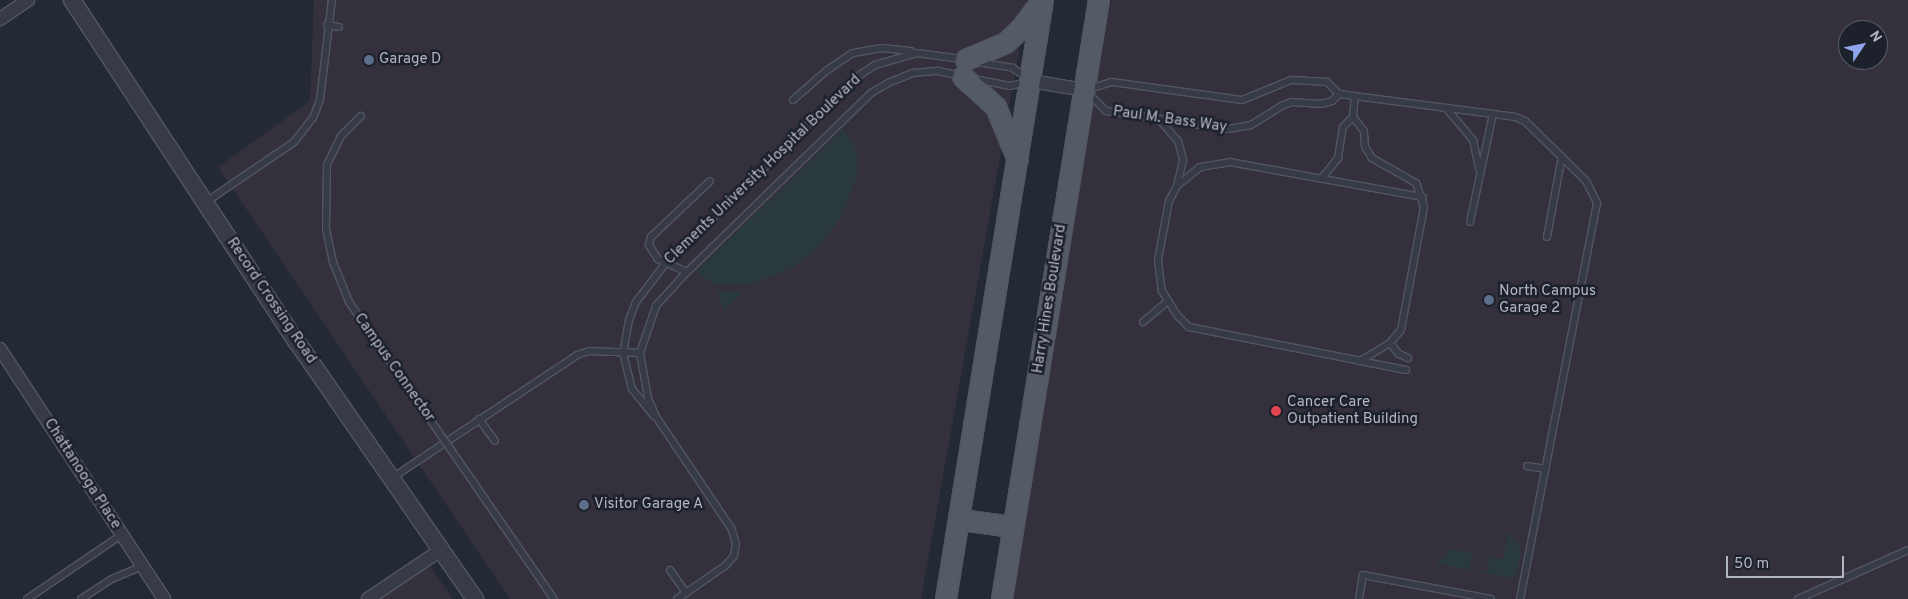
<!DOCTYPE html>
<style>
body{margin:0}
#map{position:relative;width:1908px;height:599px;overflow:hidden;background:#242936;font-family:Overpass,sans-serif}
div>[style]{position:absolute}
.medical>*{inset:0;background:#34313c}
.green>*{inset:0;background:#2a393c}
.roads{filter:drop-shadow(1px 0 #525662) drop-shadow(-1px 0 #525662) drop-shadow(0 1px #525662) drop-shadow(0 -1px #525662)}
.service>*{height:6px;margin:-3px;padding:0 3px;transform-origin:3px;border-radius:3px;background:#373b47}
.minor>*{height:12px;margin:-6px;padding:0 6px;transform-origin:6px;border-radius:6px;background:#373b47}
.tertiary>*{height:16px;margin:-8px;padding:0 8px;transform-origin:8px;border-radius:8px;background:#373b47}
.primary>*{height:20px;margin:-10px;padding:0 10px;transform-origin:10px;border-radius:10px;background:#555a67}
.bridges{filter:drop-shadow(1px 0 #525662) drop-shadow(-1px 0 #525662) drop-shadow(0 1px #525662) drop-shadow(0 -1px #525662)}
.service-bridge>*{height:6px;margin:-3px;padding:0 3px;transform-origin:3px;border-radius:3px;background:#373b47}
.dots>*{width:14px;height:14px;translate:-50% -50%;box-sizing:border-box;border:2px solid #1c212c;border-radius:50%}
span{translate:-50% -50%;white-space:nowrap;text-align:center;line-height:1.15;-webkit-text-stroke:5px #1c212c;paint-order:stroke}
.poi-label{font-size:15px;color:#b2b6c3}
.left{translate:0 -50%;text-align:left}
.street-label{font-size:15px;color:#b2b6c3}
.north{position:absolute;left:1838px;top:20px;width:50px;height:50px;box-sizing:border-box;background:#1c212c;border:1px solid #585d68;border-radius:50%;rotate:56deg;font-size:14px;font-weight:700;line-height:20px;text-align:center;color:#b2b6c3}
.north::after{content:'';display:block;margin:auto;width:18px;height:22px;background:#8fa6eb;clip-path:polygon(50% 0,100% 100%,50% 72%,0 100%)}
.scale{position:absolute;left:1726px;top:556px;width:118px;height:22px;box-sizing:border-box;border:2px solid #b2b6c3;border-top:0;padding-left:6px;font-size:15px;line-height:18px;white-space:nowrap;color:#b2b6c3;-webkit-text-stroke:4px #1c212c;paint-order:stroke}
</style>
<div id="map">
<div class="medical">
<i style="clip-path:polygon(314px 0,1028px 0,921px 599px,510px 599px,218px 167px,310px 101px)"></i>
<i style="clip-path:polygon(evenodd,1111px 0,1908px 0,1908px 599px,1009px 599px,1111px 0,1848px 30px,1878px 30px,1878px 60px,1848px 60px,1848px 30px)"></i>
<i style="clip-path:polygon(430px 566px,453px 599px,380px 599px)"></i>
</div>
<div class="green">
<i style="clip-path:polygon(843px 129px,857px 150px,857px 176px,840px 219px,817px 249px,790px 269px,749px 285px,714px 284px,702px 276px,697px 271px)"></i>
<i style="clip-path:polygon(717px 291px,739px 291px,742px 293px,724px 310px)"></i>
<i style="clip-path:polygon(1508px 532px,1518px 542px,1521px 552px,1517px 573px,1512px 578px,1438px 564px,1439px 557px,1446px 558px,1448px 549px,1472px 553px,1470px 569px,1487px 572px,1490px 557px,1503px 559px)"></i>
</div>
<div class="roads">
<div class="service">
<i style="left:327px;top:25px;width:12px;rotate:9deg"></i>
<i style="left:977px;top:62px;width:36px;rotate:9deg"></i>
<i style="left:1013px;top:68px;width:16px;rotate:35deg"></i>
<i style="left:974px;top:79px;width:37px;rotate:11deg"></i>
<i style="left:1010px;top:86px;width:17px;rotate:-13deg"></i>
<i style="left:1089px;top:89px;width:24px;rotate:-17deg"></i>
<i style="left:1112px;top:82px;width:131px;rotate:7.9deg"></i>
<i style="left:1242px;top:100px;width:53px;rotate:-22.2deg"></i>
<i style="left:1291px;top:80px;width:36px;rotate:3deg"></i>
<i style="left:1327px;top:82px;width:17px;rotate:45deg"></i>
<i style="left:1339px;top:94px;width:177px;rotate:7.4deg"></i>
<i style="left:1515px;top:117px;width:11px;rotate:22deg"></i>
<i style="left:1525px;top:121px;width:86px;rotate:44.5deg"></i>
<i style="left:1586px;top:181px;width:25px;rotate:63deg"></i>
<i style="left:1597px;top:203px;width:403px;rotate:101deg"></i>
<i style="left:1088px;top:93px;width:25px;rotate:45deg"></i>
<i style="left:1106px;top:111px;width:122px;rotate:8.5deg"></i>
<i style="left:1227px;top:129px;width:24px;rotate:-9deg"></i>
<i style="left:1251px;top:125px;width:36px;rotate:-32deg"></i>
<i style="left:1281px;top:106px;width:12px;rotate:-20deg"></i>
<i style="left:1292px;top:102px;width:29px;rotate:4deg"></i>
<i style="left:1321px;top:104px;width:11px;rotate:-15deg"></i>
<i style="left:1332px;top:101px;width:10px;rotate:-45deg"></i>
<i style="left:793px;top:100px;width:44px;rotate:-41.3deg"></i>
<i style="left:826px;top:71px;width:32px;rotate:-34deg"></i>
<i style="left:853px;top:53px;width:29px;rotate:-10deg"></i>
<i style="left:882px;top:48px;width:29px;rotate:6deg"></i>
<i style="left:1446px;top:108px;width:42px;rotate:49.8deg"></i>
<i style="left:1473px;top:140px;width:30px;rotate:78deg"></i>
<i style="left:1158px;top:118px;width:30px;rotate:49deg"></i>
<i style="left:1178px;top:141px;width:20px;rotate:75deg"></i>
<i style="left:1183px;top:160px;width:27px;rotate:103deg"></i>
<i style="left:1177px;top:186px;width:17px;rotate:118deg"></i>
<i style="left:1169px;top:201px;width:60px;rotate:100.6deg"></i>
<i style="left:1158px;top:260px;width:31px;rotate:83deg"></i>
<i style="left:1162px;top:291px;width:28px;rotate:58deg"></i>
<i style="left:1177px;top:315px;width:17px;rotate:45deg"></i>
<i style="left:1189px;top:327px;width:174px;rotate:11.2deg"></i>
<i style="left:1360px;top:361px;width:35px;rotate:-31deg"></i>
<i style="left:1390px;top:343px;width:17px;rotate:-50deg"></i>
<i style="left:1401px;top:330px;width:125px;rotate:-79.4deg"></i>
<i style="left:1424px;top:207px;width:25px;rotate:-108deg"></i>
<i style="left:1416px;top:183px;width:51px;rotate:-150.4deg"></i>
<i style="left:1372px;top:158px;width:13px;rotate:-122deg"></i>
<i style="left:1365px;top:147px;width:16px;rotate:-94deg"></i>
<i style="left:1364px;top:131px;width:18px;rotate:-128deg"></i>
<i style="left:1353px;top:117px;width:21px;rotate:-85deg"></i>
<i style="left:1322px;top:178px;width:26px;rotate:-51deg"></i>
<i style="left:1338px;top:158px;width:31px;rotate:-81deg"></i>
<i style="left:1343px;top:127px;width:14px;rotate:-45deg"></i>
<i style="left:1178px;top:185px;width:28px;rotate:-39deg"></i>
<i style="left:1200px;top:167px;width:30px;rotate:-9deg"></i>
<i style="left:1230px;top:162px;width:196px;rotate:10.3deg"></i>
<i style="left:206px;top:202px;width:107px;rotate:-34.3deg"></i>
<i style="left:294px;top:142px;width:31px;rotate:-52deg"></i>
<i style="left:313px;top:118px;width:19px;rotate:-69deg"></i>
<i style="left:320px;top:100px;width:101px;rotate:-83.2deg"></i>
<i style="left:1470px;top:222px;width:110px;rotate:-78deg"></i>
<i style="left:1547px;top:237px;width:82px;rotate:-79.5deg"></i>
<i style="left:687px;top:272px;width:32px;rotate:-156deg"></i>
<i style="left:658px;top:259px;width:17px;rotate:-123deg"></i>
<i style="left:649px;top:245px;width:8px;rotate:-76deg"></i>
<i style="left:651px;top:237px;width:81px;rotate:-43.5deg"></i>
<i style="left:1143px;top:322px;width:31px;rotate:-40deg"></i>
<i style="left:1390px;top:343px;width:14px;rotate:51deg"></i>
<i style="left:1399px;top:354px;width:10px;rotate:24deg"></i>
<i style="left:1360px;top:361px;width:47px;rotate:11.1deg"></i>
<i style="left:654px;top:416px;width:35px;rotate:-129deg"></i>
<i style="left:632px;top:389px;width:36px;rotate:-104deg"></i>
<i style="left:623px;top:354px;width:35px;rotate:-80deg"></i>
<i style="left:629px;top:320px;width:19px;rotate:-69deg"></i>
<i style="left:636px;top:302px;width:48px;rotate:-52.7deg"></i>
<i style="left:665px;top:264px;width:272px;rotate:-44.1deg"></i>
<i style="left:860px;top:75px;width:18px;rotate:-34deg"></i>
<i style="left:875px;top:65px;width:44px;rotate:-15.9deg"></i>
<i style="left:917px;top:53px;width:45px;rotate:7.6deg"></i>
<i style="left:479px;top:419px;width:27px;rotate:54deg"></i>
<i style="left:1527px;top:466px;width:19px;rotate:9deg"></i>
<i style="left:392px;top:478px;width:222px;rotate:-33.6deg"></i>
<i style="left:577px;top:355px;width:13px;rotate:-18deg"></i>
<i style="left:589px;top:351px;width:51px;rotate:2.2deg"></i>
<i style="left:670px;top:570px;width:28px;rotate:55deg"></i>
<i style="left:27px;top:599px;width:114px;rotate:-34.2deg"></i>
<i style="left:81px;top:599px;width:37px;rotate:-33deg"></i>
<i style="left:112px;top:579px;width:33px;rotate:-23deg"></i>
<i style="left:677px;top:599px;width:58px;rotate:-34.5deg"></i>
<i style="left:725px;top:566px;width:13px;rotate:-48deg"></i>
<i style="left:734px;top:556px;width:12px;rotate:-81deg"></i>
<i style="left:736px;top:544px;width:17px;rotate:-107deg"></i>
<i style="left:731px;top:528px;width:134px;rotate:-124deg"></i>
<i style="left:656px;top:417px;width:21px;rotate:-113deg"></i>
<i style="left:648px;top:398px;width:46px;rotate:-100.1deg"></i>
<i style="left:640px;top:353px;width:50px;rotate:-71.2deg"></i>
<i style="left:656px;top:306px;width:39px;rotate:-48deg"></i>
<i style="left:682px;top:277px;width:264px;rotate:-44.2deg"></i>
<i style="left:871px;top:93px;width:20px;rotate:-30deg"></i>
<i style="left:888px;top:83px;width:27px;rotate:-22deg"></i>
<i style="left:913px;top:73px;width:25px;rotate:-5deg"></i>
<i style="left:938px;top:71px;width:24px;rotate:12deg"></i>
<i style="left:1359px;top:599px;width:24px;rotate:-81deg"></i>
<i style="left:1363px;top:575px;width:130px;rotate:10.6deg"></i>
<i style="left:1798px;top:599px;width:120px;rotate:-24deg"></i>
</div>
<div class="minor">
<i style="left:0;top:19px;width:34px;rotate:-34deg"></i>
<i style="left:1031px;top:81px;width:55px;rotate:9.5deg"></i>
<i style="left:0;top:349px;width:299px;rotate:56.7deg"></i>
<i style="left:368px;top:599px;width:88px;rotate:-33.9deg"></i>
</div>
<div class="tertiary">
<i style="left:72px;top:0;width:409px;rotate:56.7deg"></i>
<i style="left:297px;top:342px;width:313px;rotate:55.3deg"></i>
</div>
<div class="primary">
<i style="left:966px;top:60px;width:43px;rotate:-23deg"></i>
<i style="left:1006px;top:43px;width:21px;rotate:-43deg"></i>
<i style="left:1021px;top:29px;width:34px;rotate:-53deg"></i>
<i style="left:963px;top:77px;width:45px;rotate:42.3deg"></i>
<i style="left:996px;top:107px;width:57px;rotate:67.5deg"></i>
<i style="left:961px;top:520px;width:52px;rotate:7.7deg"></i>
<i style="left:946px;top:599px;width:607px;rotate:-80.8deg"></i>
<i style="left:1002px;top:599px;width:607px;rotate:-80.8deg"></i>
</div>
</div>
<div class="bridges">
<div class="service-bridge">
<i style="left:361px;top:116px;width:28px;rotate:135deg"></i>
<i style="left:341px;top:136px;width:32px;rotate:116deg"></i>
<i style="left:327px;top:165px;width:64px;rotate:90.9deg"></i>
<i style="left:326px;top:229px;width:34px;rotate:78deg"></i>
<i style="left:333px;top:262px;width:43px;rotate:68.2deg"></i>
<i style="left:349px;top:302px;width:361px;rotate:55.4deg"></i>
</div>
</div>
<div class="dots">
<i style="left:369px;top:60px;background:#5c6f8a"></i>
<i style="left:1489px;top:300px;background:#5c6f8a"></i>
<i style="left:1276px;top:411px;background:#e0444e"></i>
<i style="left:584px;top:505px;background:#5c6f8a"></i>
</div>
<div class="poi-label">
<span class="left" style="left:379px;top:60px">Garage D</span>
<span class="left" style="left:1499px;top:300px">North Campus<br>Garage 2</span>
<span class="left" style="left:1287px;top:411px">Cancer Care<br>Outpatient Building</span>
<span class="left" style="left:594px;top:505px">Visitor Garage A</span>
</div>
<div class="street-label">
<span style="left:1170px;top:120px;rotate:8deg">Paul M. Bass Way</span>
<span style="left:763px;top:170px;rotate:-44deg">Clements University Hospital Boulevard</span>
<span style="left:1050px;top:299px;rotate:-81deg">Harry Hines Boulevard</span>
<span style="left:271px;top:301px;rotate:56deg">Record Crossing Road</span>
<span style="left:394px;top:368px;rotate:55deg">Campus Connector</span>
<span style="left:82px;top:474px;rotate:57deg">Chattanooga Place</span>
</div>
<div class="north">N</div>
<div class="scale">50 m</div>
</div>
